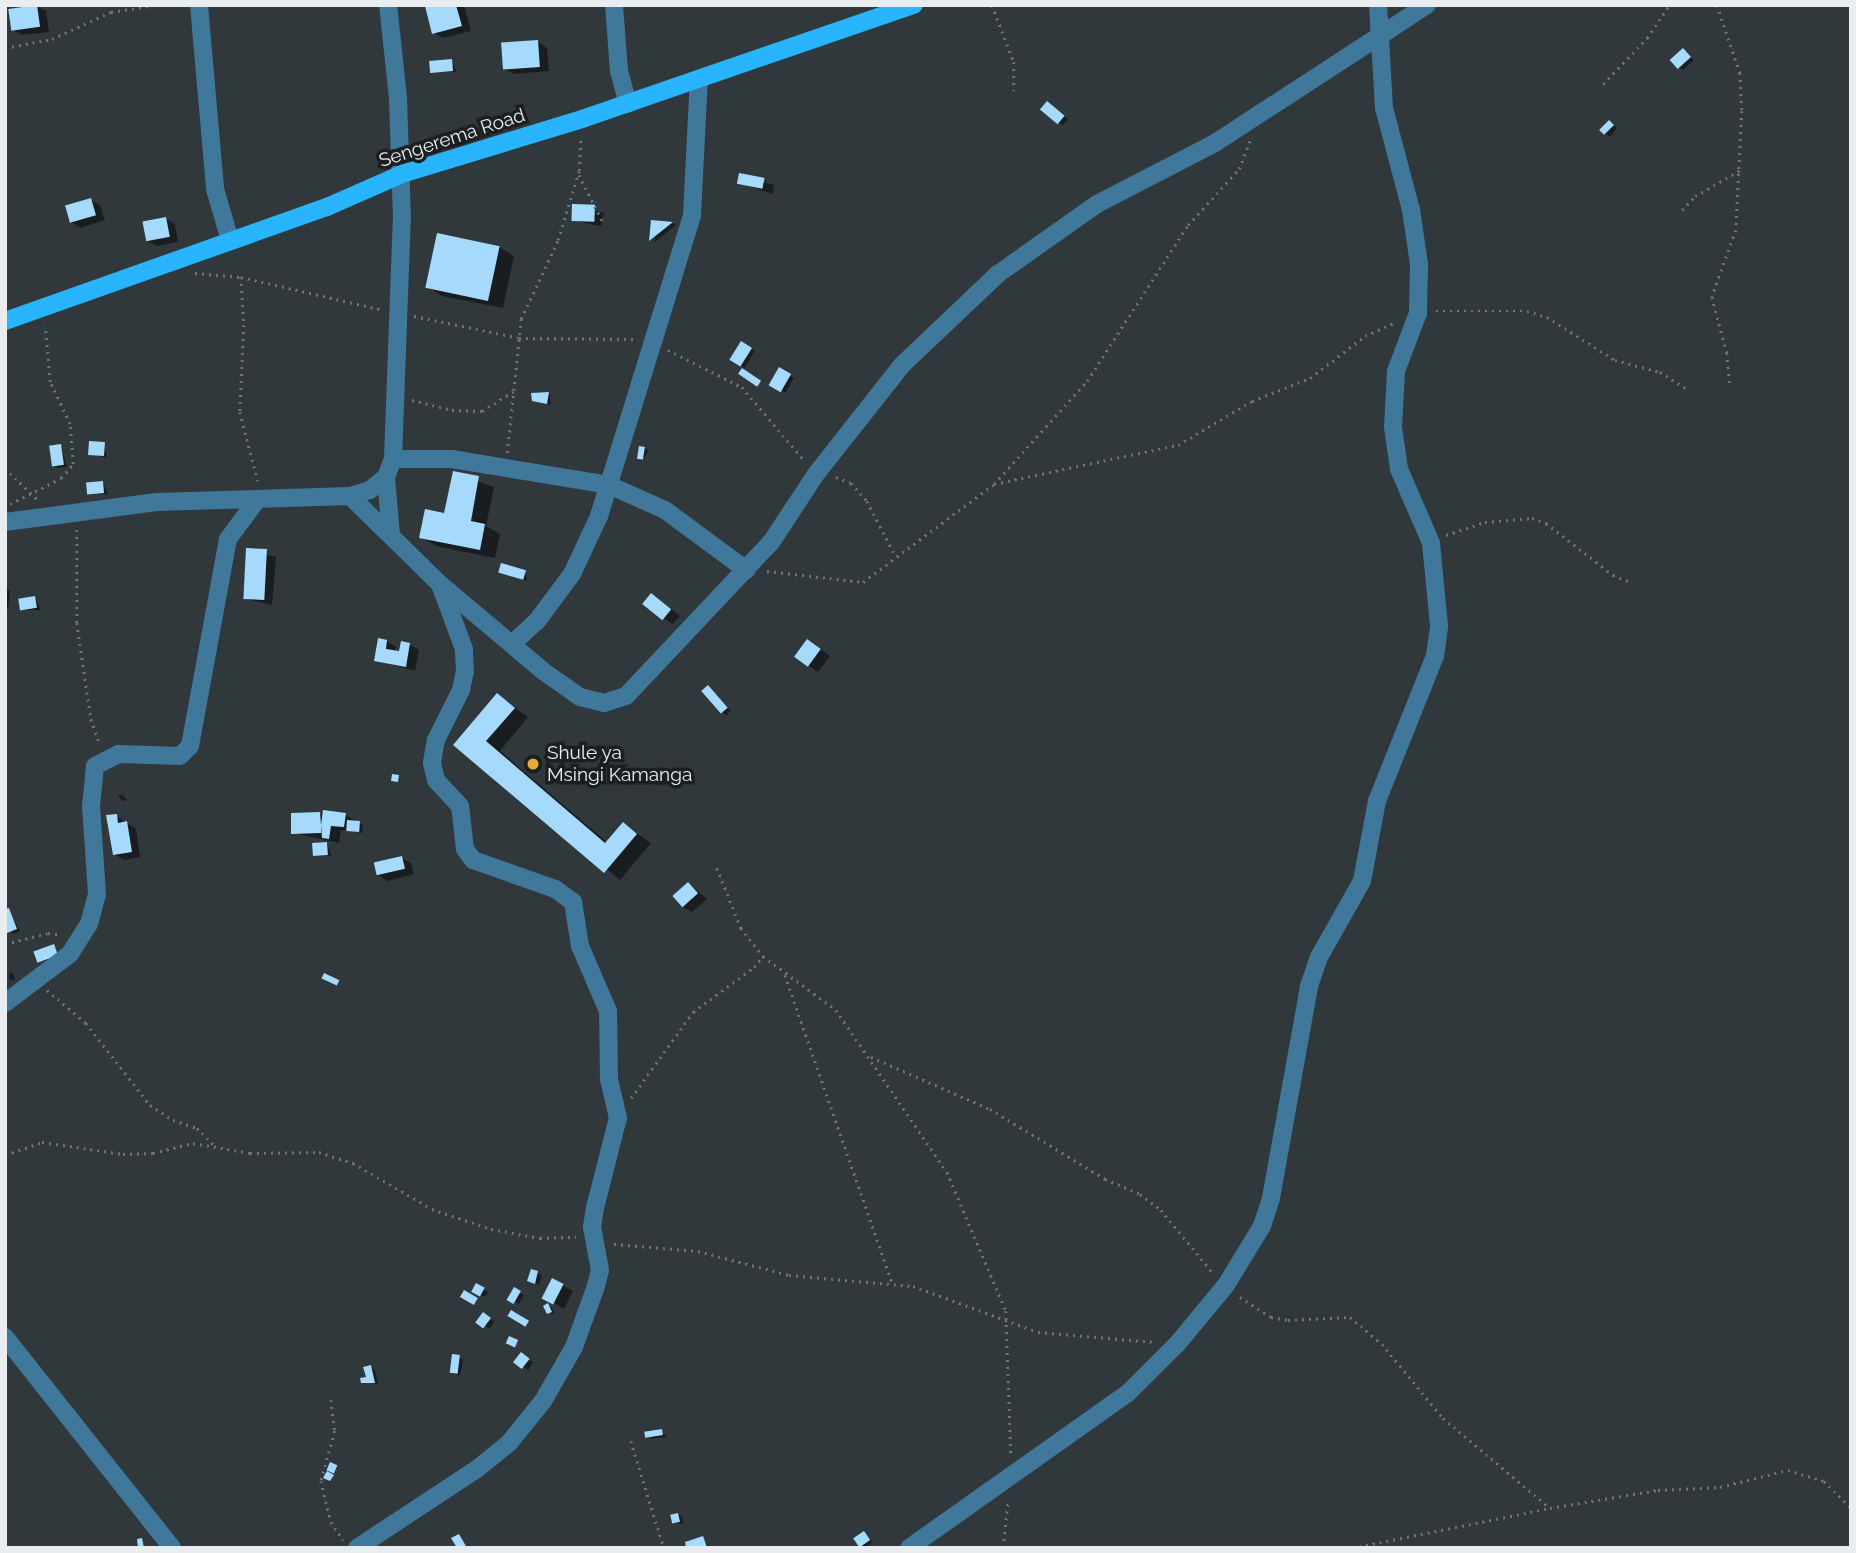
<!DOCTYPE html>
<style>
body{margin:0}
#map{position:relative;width:1856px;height:1553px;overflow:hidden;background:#31383c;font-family:Raleway,sans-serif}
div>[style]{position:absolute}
.shadow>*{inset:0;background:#0007;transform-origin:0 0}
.building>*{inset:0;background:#a6dafc;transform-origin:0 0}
.path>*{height:2.5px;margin-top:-1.25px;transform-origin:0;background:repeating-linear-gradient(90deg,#6d7377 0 2px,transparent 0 7px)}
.minor>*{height:18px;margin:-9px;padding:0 9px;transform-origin:9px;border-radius:9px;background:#3f789a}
.major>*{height:18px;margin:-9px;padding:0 9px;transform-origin:9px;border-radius:9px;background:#29b5fd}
.dots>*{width:19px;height:19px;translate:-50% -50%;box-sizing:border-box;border:4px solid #1c1f21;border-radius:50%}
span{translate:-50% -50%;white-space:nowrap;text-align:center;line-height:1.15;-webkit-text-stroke:7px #1c1f21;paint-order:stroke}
.street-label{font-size:19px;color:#e9edf0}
.poi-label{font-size:19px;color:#e9edf0}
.left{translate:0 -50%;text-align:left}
.frame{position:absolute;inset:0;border:7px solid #e9edf0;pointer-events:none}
</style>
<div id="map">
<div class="shadow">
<i style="clip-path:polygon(464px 5px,471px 31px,443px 38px,434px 33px,427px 7px)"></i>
<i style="clip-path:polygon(36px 6px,46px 11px,49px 32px,22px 35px,13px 30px)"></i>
<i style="clip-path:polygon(538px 42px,547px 48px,549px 71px,514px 74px,505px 69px)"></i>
<i style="clip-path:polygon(1683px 50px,1694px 60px,1683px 70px,1679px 67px)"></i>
<i style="clip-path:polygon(451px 60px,457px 72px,432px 72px)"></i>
<i style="clip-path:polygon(1052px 106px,1068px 119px,1063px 125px,1043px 110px)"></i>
<i style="clip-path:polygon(1614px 125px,1617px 128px,1610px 137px,1606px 134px)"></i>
<i style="clip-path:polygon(740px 175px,774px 185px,773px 194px,739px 183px)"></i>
<i style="clip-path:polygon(91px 200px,100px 205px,105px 220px,81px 228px,71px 222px)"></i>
<i style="left:574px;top:206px;width:31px;height:14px;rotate:13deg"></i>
<i style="clip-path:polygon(166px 219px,175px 224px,178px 242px,157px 246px,147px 241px)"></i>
<i style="clip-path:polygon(653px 222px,673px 223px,676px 225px,655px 242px)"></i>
<i style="clip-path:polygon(499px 247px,514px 256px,503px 308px,442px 296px,427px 287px)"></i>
<i style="left:742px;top:343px;width:15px;height:20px;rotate:32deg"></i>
<i style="left:780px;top:370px;width:16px;height:17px;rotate:30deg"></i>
<i style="clip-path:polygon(549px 393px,551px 405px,534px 400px)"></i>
<i style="clip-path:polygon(104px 444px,107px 458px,90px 454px)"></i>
<i style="clip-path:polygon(61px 446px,67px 467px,58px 468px,54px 466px)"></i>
<i style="left:645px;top:448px;width:5px;height:12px;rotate:37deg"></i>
<i style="clip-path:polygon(454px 473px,494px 487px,486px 526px,500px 534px,495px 558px,436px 546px,421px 537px,445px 515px)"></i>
<i style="clip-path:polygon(103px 483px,108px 494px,89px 493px)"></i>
<i style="clip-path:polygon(247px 550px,276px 557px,272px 605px,243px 598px)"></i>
<i style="clip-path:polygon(525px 572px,527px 581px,504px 574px)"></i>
<i style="clip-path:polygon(5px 588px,10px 591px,8px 609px,5px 609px)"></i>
<i style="clip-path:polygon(35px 598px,41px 610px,21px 610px)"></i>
<i style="clip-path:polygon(661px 601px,680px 616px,673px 624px,664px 619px)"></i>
<i style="clip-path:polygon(387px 641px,396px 647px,395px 653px,401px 653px,409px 644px,419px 650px,415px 671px,376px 660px)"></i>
<i style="clip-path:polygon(817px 647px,830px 656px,818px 672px,809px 666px)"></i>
<i style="left:708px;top:687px;width:33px;height:7px;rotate:46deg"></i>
<i style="clip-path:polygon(497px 695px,528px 717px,500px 751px,608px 843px,623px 824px,651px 843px,620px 880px,455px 744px)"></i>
<i style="clip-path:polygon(118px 795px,123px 795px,127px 800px,122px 801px)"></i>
<i style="clip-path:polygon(320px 814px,345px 815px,363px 825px,362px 833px,341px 830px,339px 843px,293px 833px)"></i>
<i style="clip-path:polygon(116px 816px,136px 829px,140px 857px,124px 860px,114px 854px)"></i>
<i style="clip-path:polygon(327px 844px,332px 856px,315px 855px)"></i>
<i style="clip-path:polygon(401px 858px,411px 863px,414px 874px,388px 881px,378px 875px)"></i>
<i style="clip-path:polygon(689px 884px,707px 899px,692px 912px,683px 907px)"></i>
<i style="clip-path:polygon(9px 910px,20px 931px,13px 934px,5px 922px)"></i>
<i style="clip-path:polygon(54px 946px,61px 957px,38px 962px)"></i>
<i style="clip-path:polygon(10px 972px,14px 975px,15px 981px,9px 979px)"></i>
<i style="clip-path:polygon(532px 1271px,542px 1275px,539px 1285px,533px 1283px)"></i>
<i style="clip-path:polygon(553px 1280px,573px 1291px,564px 1309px,554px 1303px)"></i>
<i style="clip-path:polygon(477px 1285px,488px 1292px,484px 1297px,474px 1291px)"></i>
<i style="left:514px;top:1290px;width:11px;height:10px;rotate:27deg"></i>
<i style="clip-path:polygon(548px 1305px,552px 1308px,555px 1314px,549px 1313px)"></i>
<i style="left:484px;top:1315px;width:12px;height:9px;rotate:31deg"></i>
<i style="left:521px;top:1355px;width:14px;height:9px;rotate:30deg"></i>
<i style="clip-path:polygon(459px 1357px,463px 1360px,460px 1376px,450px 1372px)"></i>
<i style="clip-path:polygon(371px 1367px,375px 1370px,378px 1384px,363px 1382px)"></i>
<i style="clip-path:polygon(661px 1431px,667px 1437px,649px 1439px)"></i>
<i style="clip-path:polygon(678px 1514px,682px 1517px,683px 1524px,674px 1522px)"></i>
<i style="clip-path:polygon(864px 1533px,873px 1542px,863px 1548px,860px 1546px)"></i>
<i style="clip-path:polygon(703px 1538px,710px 1548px,688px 1548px)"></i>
</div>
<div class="building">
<i style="left:37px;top:5px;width:22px;height:29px;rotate:82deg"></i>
<i style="clip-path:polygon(456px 5px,462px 26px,432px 34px,425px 6px)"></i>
<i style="left:538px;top:40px;width:27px;height:37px;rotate:86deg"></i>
<i style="left:1683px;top:48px;width:12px;height:18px;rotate:48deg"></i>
<i style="left:452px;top:59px;width:12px;height:23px;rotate:85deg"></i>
<i style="left:1047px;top:101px;width:23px;height:11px;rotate:40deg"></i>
<i style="left:1609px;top:120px;width:7px;height:14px;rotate:45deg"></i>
<i style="left:739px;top:173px;width:26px;height:11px;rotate:11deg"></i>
<i style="left:91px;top:198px;width:18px;height:27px;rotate:74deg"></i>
<i style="left:572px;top:204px;width:23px;height:17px;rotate:2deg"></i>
<i style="left:166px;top:217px;width:20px;height:24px;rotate:79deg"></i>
<i style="clip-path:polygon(651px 220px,673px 222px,649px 241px)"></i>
<i style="left:437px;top:233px;width:64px;height:56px;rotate:12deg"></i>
<i style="left:741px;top:341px;width:13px;height:22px;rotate:32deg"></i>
<i style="left:779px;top:367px;width:14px;height:21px;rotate:30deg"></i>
<i style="left:742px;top:368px;width:23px;height:7px;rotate:34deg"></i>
<i style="clip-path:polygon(549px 392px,547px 404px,532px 401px,531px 393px)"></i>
<i style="left:89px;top:441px;width:16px;height:14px;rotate:4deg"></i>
<i style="left:61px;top:444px;width:21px;height:12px;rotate:82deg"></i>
<i style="left:639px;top:446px;width:6px;height:13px;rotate:9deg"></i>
<i style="clip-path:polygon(453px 471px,479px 476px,471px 521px,485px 524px,480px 550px,419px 538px,425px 509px,444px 513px)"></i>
<i style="left:103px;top:481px;width:12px;height:17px;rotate:85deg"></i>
<i style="left:246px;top:548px;width:21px;height:51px;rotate:3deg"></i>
<i style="left:501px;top:563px;width:26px;height:10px;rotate:16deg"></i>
<i style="left:651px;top:593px;width:26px;height:14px;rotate:39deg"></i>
<i style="left:35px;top:596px;width:12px;height:17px;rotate:81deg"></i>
<i style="clip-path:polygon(378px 638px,387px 640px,386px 649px,399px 651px,401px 641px,410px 643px,406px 667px,374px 661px)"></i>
<i style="left:807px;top:639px;width:17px;height:22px;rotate:36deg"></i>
<i style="left:708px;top:685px;width:30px;height:9px;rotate:49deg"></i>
<i style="clip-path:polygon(497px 693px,515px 708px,486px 741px,605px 843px,623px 822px,637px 834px,604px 873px,453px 745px)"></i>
<i style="left:392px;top:774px;width:7px;height:7px;rotate:8deg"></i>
<i style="clip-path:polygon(323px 810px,346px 813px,344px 827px,331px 826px,329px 839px,322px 838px,321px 825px,321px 833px,291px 834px,291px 813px,320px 812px,321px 825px)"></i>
<i style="clip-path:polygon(117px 814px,118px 823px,127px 821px,132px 852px,113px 855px,106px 815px)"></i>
<i style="left:347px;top:820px;width:13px;height:11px;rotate:4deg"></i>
<i style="left:327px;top:842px;width:13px;height:15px;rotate:86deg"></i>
<i style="left:402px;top:856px;width:13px;height:29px;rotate:77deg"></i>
<i style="left:688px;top:882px;width:15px;height:21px;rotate:48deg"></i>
<i style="clip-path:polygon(9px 908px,17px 929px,7px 933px,5px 909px)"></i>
<i style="left:54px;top:944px;width:12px;height:22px;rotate:70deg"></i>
<i style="left:324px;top:973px;width:17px;height:6px;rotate:25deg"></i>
<i style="clip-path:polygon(531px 1269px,538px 1271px,535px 1284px,527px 1281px)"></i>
<i style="left:552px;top:1278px;width:13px;height:23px;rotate:27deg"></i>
<i style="left:476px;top:1283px;width:10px;height:10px;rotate:29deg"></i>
<i style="left:514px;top:1287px;width:8px;height:15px;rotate:30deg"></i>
<i style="left:464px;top:1290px;width:16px;height:8px;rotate:30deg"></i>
<i style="clip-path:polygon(548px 1303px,552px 1312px,547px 1314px,543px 1306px)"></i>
<i style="left:511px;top:1310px;width:21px;height:7px;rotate:31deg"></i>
<i style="left:483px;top:1312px;width:10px;height:13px;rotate:37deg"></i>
<i style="left:509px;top:1336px;width:10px;height:8px;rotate:24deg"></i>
<i style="left:521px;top:1352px;width:11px;height:13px;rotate:38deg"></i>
<i style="left:452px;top:1354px;width:8px;height:19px;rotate:7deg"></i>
<i style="clip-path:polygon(371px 1365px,375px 1383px,361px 1383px,360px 1378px,366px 1377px,363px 1367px)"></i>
<i style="left:662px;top:1429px;width:6px;height:18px;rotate:81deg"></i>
<i style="left:330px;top:1462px;width:8px;height:9px;rotate:23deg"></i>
<i style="clip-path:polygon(327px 1471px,334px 1475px,330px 1481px,323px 1478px)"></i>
<i style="left:678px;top:1513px;width:9px;height:8px;rotate:77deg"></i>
<i style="left:864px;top:1531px;width:11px;height:13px;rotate:56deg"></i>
<i style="clip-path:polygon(459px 1534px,467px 1548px,457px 1548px,451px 1538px)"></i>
<i style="clip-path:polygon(703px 1536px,707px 1547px,686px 1548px,685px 1542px)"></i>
<i style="clip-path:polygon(142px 1538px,144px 1548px,138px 1548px,137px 1539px)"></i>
</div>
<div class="path">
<i style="left:992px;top:5px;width:61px;rotate:68.9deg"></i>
<i style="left:1014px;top:62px;width:29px;rotate:90deg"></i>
<i style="left:1717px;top:5px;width:72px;rotate:71.3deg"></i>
<i style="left:1740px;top:73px;width:38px;rotate:87deg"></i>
<i style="left:1742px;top:111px;width:119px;rotate:92.9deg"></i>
<i style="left:1736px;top:230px;width:71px;rotate:109.7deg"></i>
<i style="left:1712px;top:297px;width:58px;rotate:75deg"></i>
<i style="left:1727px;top:353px;width:32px;rotate:85deg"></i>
<i style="left:5px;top:48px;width:48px;rotate:-10.8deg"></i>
<i style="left:52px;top:39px;width:65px;rotate:-24.6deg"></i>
<i style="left:111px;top:12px;width:47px;rotate:-8.7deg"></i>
<i style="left:1603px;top:84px;width:64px;rotate:-46.3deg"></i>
<i style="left:1647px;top:38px;width:40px;rotate:-56deg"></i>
<i style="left:579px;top:175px;width:55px;rotate:63deg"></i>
<i style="left:1682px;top:210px;width:19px;rotate:-47deg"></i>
<i style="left:1695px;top:196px;width:51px;rotate:-29.6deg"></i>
<i style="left:195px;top:273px;width:46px;rotate:5deg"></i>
<i style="left:241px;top:277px;width:146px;rotate:13.1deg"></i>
<i style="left:241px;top:277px;width:48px;rotate:86.4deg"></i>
<i style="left:244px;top:325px;width:87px;rotate:92.6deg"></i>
<i style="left:240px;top:412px;width:71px;rotate:75.4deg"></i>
<i style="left:1436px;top:311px;width:91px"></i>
<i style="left:1527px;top:311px;width:21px;rotate:17deg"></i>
<i style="left:1547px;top:317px;width:80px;rotate:32.3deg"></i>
<i style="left:1615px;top:360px;width:47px;rotate:14.9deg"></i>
<i style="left:1660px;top:372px;width:34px;rotate:32deg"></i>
<i style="left:414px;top:316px;width:107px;rotate:11.8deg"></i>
<i style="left:519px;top:338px;width:117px;rotate:0.5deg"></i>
<i style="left:668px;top:350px;width:83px;rotate:26.6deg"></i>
<i style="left:742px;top:387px;width:96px;rotate:49.7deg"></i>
<i style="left:412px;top:400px;width:41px;rotate:14deg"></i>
<i style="left:452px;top:410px;width:30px;rotate:2deg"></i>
<i style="left:482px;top:411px;width:38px;rotate:-32deg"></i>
<i style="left:507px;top:453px;width:135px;rotate:-84deg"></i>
<i style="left:521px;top:319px;width:87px;rotate:-64.9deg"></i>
<i style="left:558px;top:240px;width:72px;rotate:-73.1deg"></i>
<i style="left:579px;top:171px;width:35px;rotate:-87deg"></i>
<i style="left:5px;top:468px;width:46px;rotate:44.1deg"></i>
<i style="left:836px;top:477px;width:16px;rotate:22deg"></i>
<i style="left:851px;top:483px;width:24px;rotate:48deg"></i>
<i style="left:867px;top:501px;width:61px;rotate:62.6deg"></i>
<i style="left:994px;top:484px;width:188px;rotate:-12deg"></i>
<i style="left:1178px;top:445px;width:86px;rotate:-30.7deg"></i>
<i style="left:1252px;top:401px;width:62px;rotate:-21.6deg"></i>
<i style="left:1310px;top:378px;width:69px;rotate:-37.4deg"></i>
<i style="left:1365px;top:336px;width:34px;rotate:-24deg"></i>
<i style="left:10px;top:504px;width:57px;rotate:-27deg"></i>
<i style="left:61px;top:478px;width:18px;rotate:-49deg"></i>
<i style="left:73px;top:464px;width:40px;rotate:-94.3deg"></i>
<i style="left:70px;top:424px;width:47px;rotate:-115.5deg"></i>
<i style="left:50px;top:382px;width:56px;rotate:-95.1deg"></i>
<i style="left:77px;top:530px;width:93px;rotate:90deg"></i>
<i style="left:77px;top:623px;width:97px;rotate:81.7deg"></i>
<i style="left:91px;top:719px;width:28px;rotate:71deg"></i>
<i style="left:1446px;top:535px;width:41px;rotate:-18.4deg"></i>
<i style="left:1485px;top:522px;width:47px;rotate:-4.9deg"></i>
<i style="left:1532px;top:518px;width:15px;rotate:20deg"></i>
<i style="left:1546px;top:523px;width:85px;rotate:37.8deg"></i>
<i style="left:1613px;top:575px;width:21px;rotate:23deg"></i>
<i style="left:767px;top:571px;width:97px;rotate:6.5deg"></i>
<i style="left:863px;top:582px;width:164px;rotate:-36.8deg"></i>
<i style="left:994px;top:484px;width:139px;rotate:-47.9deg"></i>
<i style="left:1087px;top:381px;width:186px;rotate:-57.1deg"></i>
<i style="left:1188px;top:225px;width:76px;rotate:-47.7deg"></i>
<i style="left:1239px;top:169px;width:31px;rotate:-69deg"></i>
<i style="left:717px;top:868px;width:65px;rotate:68.2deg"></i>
<i style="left:741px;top:928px;width:36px;rotate:52deg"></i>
<i style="left:763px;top:956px;width:91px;rotate:36.5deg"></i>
<i style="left:836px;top:1010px;width:196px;rotate:55.6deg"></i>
<i style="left:947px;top:1172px;width:151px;rotate:67deg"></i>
<i style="left:1006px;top:1311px;width:143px;rotate:88deg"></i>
<i style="left:5px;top:944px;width:44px;rotate:-14.3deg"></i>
<i style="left:48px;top:933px;width:14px;rotate:8deg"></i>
<i style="left:785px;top:975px;width:325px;rotate:70.8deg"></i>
<i style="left:47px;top:990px;width:51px;rotate:40.2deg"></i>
<i style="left:86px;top:1023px;width:104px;rotate:52deg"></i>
<i style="left:150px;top:1105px;width:27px;rotate:33deg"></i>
<i style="left:173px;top:1120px;width:25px;rotate:18deg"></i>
<i style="left:197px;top:1128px;width:23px;rotate:45deg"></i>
<i style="left:871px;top:1057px;width:130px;rotate:23.6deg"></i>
<i style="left:990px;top:1109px;width:135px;rotate:31.3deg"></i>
<i style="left:1105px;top:1179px;width:38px;rotate:23deg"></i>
<i style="left:1140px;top:1194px;width:26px;rotate:37deg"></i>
<i style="left:1161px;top:1210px;width:83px;rotate:50.4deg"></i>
<i style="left:631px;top:1098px;width:106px;rotate:-54.2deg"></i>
<i style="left:693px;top:1012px;width:76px;rotate:-36.4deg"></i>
<i style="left:754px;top:967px;width:14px;rotate:-51deg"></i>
<i style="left:5px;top:1155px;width:39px;rotate:-19deg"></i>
<i style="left:42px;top:1142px;width:82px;rotate:8.4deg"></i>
<i style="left:123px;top:1154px;width:30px;rotate:-2deg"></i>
<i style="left:153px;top:1153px;width:41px;rotate:-14deg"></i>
<i style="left:193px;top:1143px;width:58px;rotate:10deg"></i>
<i style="left:250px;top:1153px;width:69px;rotate:-0.8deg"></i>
<i style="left:319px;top:1152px;width:36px;rotate:18deg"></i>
<i style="left:353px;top:1163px;width:91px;rotate:30.2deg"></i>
<i style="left:432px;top:1209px;width:62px;rotate:18.7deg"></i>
<i style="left:491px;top:1229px;width:50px;rotate:10.4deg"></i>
<i style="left:540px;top:1238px;width:36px;rotate:-2deg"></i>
<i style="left:614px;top:1244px;width:84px;rotate:4.8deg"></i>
<i style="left:698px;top:1251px;width:94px;rotate:14.8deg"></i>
<i style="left:789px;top:1275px;width:124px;rotate:5.1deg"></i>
<i style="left:913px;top:1286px;width:133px;rotate:20.2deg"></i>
<i style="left:1038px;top:1332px;width:116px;rotate:4.9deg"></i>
<i style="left:1240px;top:1297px;width:37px;rotate:33deg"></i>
<i style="left:1271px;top:1317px;width:17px;rotate:10deg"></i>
<i style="left:1288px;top:1320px;width:62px;rotate:-2.8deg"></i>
<i style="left:1350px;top:1317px;width:42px;rotate:40.2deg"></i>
<i style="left:1382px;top:1344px;width:96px;rotate:50.5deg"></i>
<i style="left:1443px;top:1418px;width:140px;rotate:40.1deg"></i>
<i style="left:331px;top:1400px;width:31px;rotate:83deg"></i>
<i style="left:335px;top:1431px;width:52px;rotate:105.6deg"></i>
<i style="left:321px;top:1481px;width:42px;rotate:76.3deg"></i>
<i style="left:331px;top:1522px;width:22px;rotate:56deg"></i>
<i style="left:631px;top:1441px;width:112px;rotate:72.9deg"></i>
<i style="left:1003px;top:1548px;width:49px;rotate:-84.2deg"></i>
<i style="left:1352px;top:1548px;width:202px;rotate:-11.4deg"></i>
<i style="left:1550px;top:1508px;width:109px;rotate:-9.5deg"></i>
<i style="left:1658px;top:1490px;width:62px;rotate:-2.8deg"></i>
<i style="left:1720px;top:1487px;width:70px;rotate:-14deg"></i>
<i style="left:1788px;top:1470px;width:38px;rotate:17deg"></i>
<i style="left:1824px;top:1481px;width:38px;rotate:45deg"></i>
</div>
<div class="minor">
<i style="left:199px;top:5px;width:185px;rotate:85deg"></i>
<i style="left:215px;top:189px;width:53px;rotate:73.6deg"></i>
<i style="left:614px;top:5px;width:66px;rotate:85.7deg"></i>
<i style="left:619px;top:71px;width:34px;rotate:75deg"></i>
<i style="left:393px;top:459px;width:59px"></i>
<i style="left:452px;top:459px;width:159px;rotate:9.4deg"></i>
<i style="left:609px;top:485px;width:61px;rotate:24.1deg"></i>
<i style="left:665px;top:510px;width:101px;rotate:36.5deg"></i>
<i style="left:386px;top:477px;width:58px;rotate:85.1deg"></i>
<i style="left:350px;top:496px;width:127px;rotate:44.4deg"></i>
<i style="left:441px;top:585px;width:133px;rotate:40.1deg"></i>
<i style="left:543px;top:671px;width:45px;rotate:35.1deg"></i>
<i style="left:580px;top:697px;width:25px;rotate:14deg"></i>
<i style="left:604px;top:703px;width:23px;rotate:-18deg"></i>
<i style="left:626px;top:696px;width:213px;rotate:-46.7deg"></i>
<i style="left:772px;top:541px;width:80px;rotate:-56.7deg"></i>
<i style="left:816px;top:474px;width:139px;rotate:-51.7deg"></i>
<i style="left:902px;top:365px;width:132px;rotate:-43.5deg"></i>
<i style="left:998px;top:274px;width:121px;rotate:-35.3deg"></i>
<i style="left:1097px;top:204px;width:133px;rotate:-27.3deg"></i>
<i style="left:1215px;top:143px;width:253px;rotate:-33.1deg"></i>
<i style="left:5px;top:522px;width:153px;rotate:-7.5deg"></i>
<i style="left:157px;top:502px;width:193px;rotate:-1.8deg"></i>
<i style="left:350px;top:496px;width:21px;rotate:-17deg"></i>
<i style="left:370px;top:490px;width:21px;rotate:-39deg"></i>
<i style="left:386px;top:477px;width:19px;rotate:-69deg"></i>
<i style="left:393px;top:459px;width:240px;rotate:-87.9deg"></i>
<i style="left:402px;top:219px;width:121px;rotate:-91.9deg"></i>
<i style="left:398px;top:98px;width:94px;rotate:-96.1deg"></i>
<i style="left:512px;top:644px;width:34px;rotate:-43deg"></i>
<i style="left:537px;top:621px;width:59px;rotate:-53.3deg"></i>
<i style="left:572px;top:574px;width:64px;rotate:-65deg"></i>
<i style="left:599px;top:516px;width:315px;rotate:-72.8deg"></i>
<i style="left:692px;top:215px;width:136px;rotate:-87.1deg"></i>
<i style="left:5px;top:1003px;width:81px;rotate:-37deg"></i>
<i style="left:70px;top:954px;width:36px;rotate:-58deg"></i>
<i style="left:89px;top:924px;width:31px;rotate:-75deg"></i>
<i style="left:97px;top:894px;width:88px;rotate:-93.9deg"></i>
<i style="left:91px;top:806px;width:40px;rotate:-84.3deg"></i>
<i style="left:95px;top:766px;width:27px;rotate:-27deg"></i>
<i style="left:119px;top:754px;width:61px;rotate:1.9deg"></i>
<i style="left:180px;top:756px;width:14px;rotate:-45deg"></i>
<i style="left:190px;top:746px;width:210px;rotate:-79.6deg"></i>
<i style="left:228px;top:539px;width:49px;rotate:-53.4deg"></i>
<i style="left:5px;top:1337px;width:269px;rotate:51.6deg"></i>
<i style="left:357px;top:1548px;width:144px;rotate:-33.4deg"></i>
<i style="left:477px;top:1469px;width:41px;rotate:-39.1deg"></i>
<i style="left:509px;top:1443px;width:54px;rotate:-51deg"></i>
<i style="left:543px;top:1401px;width:62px;rotate:-60.1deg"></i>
<i style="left:574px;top:1347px;width:65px;rotate:-70.2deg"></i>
<i style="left:596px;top:1286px;width:16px;rotate:-76deg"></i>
<i style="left:600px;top:1270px;width:44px;rotate:-100.5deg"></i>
<i style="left:592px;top:1227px;width:19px;rotate:-81deg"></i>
<i style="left:595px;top:1208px;width:93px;rotate:-75.7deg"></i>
<i style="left:618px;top:1118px;width:40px;rotate:-103deg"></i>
<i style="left:609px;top:1079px;width:68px;rotate:-90.8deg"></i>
<i style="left:608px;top:1011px;width:71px;rotate:-113.3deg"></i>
<i style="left:580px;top:946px;width:45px;rotate:-99deg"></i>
<i style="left:573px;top:902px;width:22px;rotate:-144deg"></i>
<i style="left:555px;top:889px;width:87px;rotate:-160.5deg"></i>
<i style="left:473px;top:860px;width:14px;rotate:-126deg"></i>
<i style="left:465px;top:849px;width:43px;rotate:-96.6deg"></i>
<i style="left:460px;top:806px;width:35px;rotate:-133deg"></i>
<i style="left:436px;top:780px;width:18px;rotate:-103deg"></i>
<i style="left:432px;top:762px;width:22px;rotate:-80deg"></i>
<i style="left:436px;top:740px;width:56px;rotate:-63.4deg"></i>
<i style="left:461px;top:690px;width:19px;rotate:-78deg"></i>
<i style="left:465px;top:671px;width:22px;rotate:-93deg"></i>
<i style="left:464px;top:649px;width:66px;rotate:-110.4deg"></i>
<i style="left:909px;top:1548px;width:268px;rotate:-35.3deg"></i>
<i style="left:1128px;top:1393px;width:71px;rotate:-45deg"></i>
<i style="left:1178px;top:1343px;width:75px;rotate:-50.4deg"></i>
<i style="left:1226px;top:1285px;width:69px;rotate:-58.6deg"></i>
<i style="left:1262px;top:1226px;width:29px;rotate:-72deg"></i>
<i style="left:1271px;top:1198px;width:215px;rotate:-79.8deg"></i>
<i style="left:1309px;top:986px;width:31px;rotate:-71deg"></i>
<i style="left:1319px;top:957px;width:87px;rotate:-60.5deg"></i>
<i style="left:1362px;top:881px;width:81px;rotate:-79.4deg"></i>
<i style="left:1377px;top:801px;width:156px;rotate:-68.2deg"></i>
<i style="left:1435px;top:656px;width:30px;rotate:-82deg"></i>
<i style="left:1439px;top:626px;width:83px;rotate:-95.5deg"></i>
<i style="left:1431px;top:543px;width:81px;rotate:-113.4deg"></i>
<i style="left:1399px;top:469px;width:42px;rotate:-98.1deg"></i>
<i style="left:1393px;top:427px;width:56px;rotate:-86.9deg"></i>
<i style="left:1396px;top:371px;width:62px;rotate:-69.2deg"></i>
<i style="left:1418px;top:313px;width:49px;rotate:-88.8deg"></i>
<i style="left:1419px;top:264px;width:55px;rotate:-98.4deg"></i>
<i style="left:1411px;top:210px;width:106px;rotate:-104.8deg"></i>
<i style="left:1384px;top:108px;width:103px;rotate:-93.3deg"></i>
</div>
<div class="major">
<i style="left:5px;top:321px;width:342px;rotate:-19.5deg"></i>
<i style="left:327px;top:207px;width:82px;rotate:-23.7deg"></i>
<i style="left:402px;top:174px;width:188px;rotate:-17deg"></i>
<i style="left:582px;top:119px;width:351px;rotate:-19deg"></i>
</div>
<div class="dots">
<i style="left:533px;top:764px;background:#e4ad35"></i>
</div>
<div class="street-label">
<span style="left:452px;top:138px;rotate:-18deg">Sengerema Road</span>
</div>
<div class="poi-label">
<span class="left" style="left:547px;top:764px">Shule ya<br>Msingi Kamanga</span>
</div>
<div class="frame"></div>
</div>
